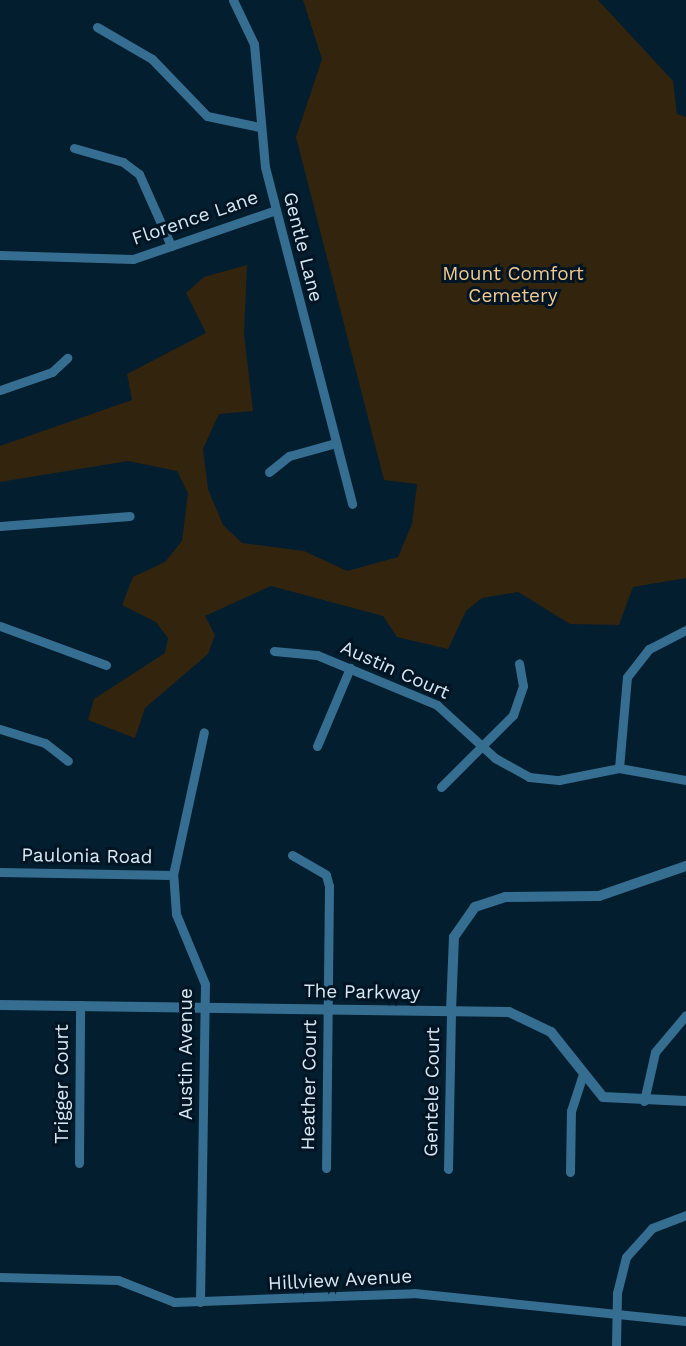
<!DOCTYPE html>
<style>
body{margin:0}
#map{position:relative;width:686px;height:1346px;overflow:hidden;background:#031e2e;font-family:"Work Sans",sans-serif}
div>[style]{position:absolute}
.green>*{inset:0;background:#33240e}
.minor>*{height:9px;margin:-4.5px;padding:0 4.5px;transform-origin:4.5px;border-radius:4.5px;background:#356e91}
.tertiary>*{height:10px;margin:-5px;padding:0 5px;transform-origin:5px;border-radius:5px;background:#356e91}
span{translate:-50% -50%;white-space:nowrap;text-align:center;line-height:1.15;-webkit-text-stroke:6px #001524;paint-order:stroke}
.street-label{font-size:19px;color:#d8e7f2}
.park-label{font-size:19px;color:#f5c98e}
</style>
<div id="map">
<div class="green">
<i style="clip-path:polygon(303px 0,598px 0,673px 81px,677px 114px,686px 117px,686px 578px,633px 587px,619px 625px,570px 624px,518px 592px,482px 598px,466px 611px,448px 649px,397px 637px,383px 616px,271px 586px,205px 616px,215px 635px,208px 654px,145px 708px,135px 738px,88px 720px,94px 699px,165px 653px,168px 638px,156px 622px,122px 605px,133px 577px,165px 562px,182px 541px,188px 493px,177px 471px,128px 461px,0 482px,0 446px,132px 400px,127px 374px,206px 333px,186px 293px,204px 277px,247px 265px,244px 334px,253px 411px,219px 414px,203px 449px,208px 489px,223px 525px,242px 543px,304px 551px,347px 571px,398px 557px,412px 524px,417px 484px,384px 480px,296px 137px,322px 59px)"></i>
</div>
<div class="minor">
<i style="left:233px;top:0;width:49px;rotate:64.5deg"></i>
<i style="left:254px;top:44px;width:123px;rotate:84.9deg"></i>
<i style="left:265px;top:167px;width:348px;rotate:75.5deg"></i>
<i style="left:97px;top:27px;width:64px;rotate:30.2deg"></i>
<i style="left:152px;top:59px;width:79px;rotate:46deg"></i>
<i style="left:207px;top:116px;width:53px;rotate:11.9deg"></i>
<i style="left:74px;top:148px;width:51px;rotate:15.9deg"></i>
<i style="left:123px;top:162px;width:20px;rotate:37deg"></i>
<i style="left:139px;top:174px;width:79px;rotate:66deg"></i>
<i style="left:0;top:255px;width:133px;rotate:1.7deg"></i>
<i style="left:133px;top:259px;width:151px;rotate:-18.9deg"></i>
<i style="left:0;top:390px;width:55px;rotate:-19.1deg"></i>
<i style="left:52px;top:372px;width:21px;rotate:-43deg"></i>
<i style="left:269px;top:472px;width:26px;rotate:-39deg"></i>
<i style="left:289px;top:456px;width:49px;rotate:-15.5deg"></i>
<i style="left:0;top:526px;width:130px;rotate:-4.4deg"></i>
<i style="left:0;top:626px;width:113px;rotate:20.2deg"></i>
<i style="left:274px;top:651px;width:43px;rotate:5.3deg"></i>
<i style="left:317px;top:655px;width:130px;rotate:22.6deg"></i>
<i style="left:437px;top:705px;width:79px;rotate:42.4deg"></i>
<i style="left:495px;top:758px;width:39px;rotate:29deg"></i>
<i style="left:529px;top:777px;width:30px;rotate:6deg"></i>
<i style="left:559px;top:780px;width:61px;rotate:-11.3deg"></i>
<i style="left:619px;top:768px;width:68px;rotate:10.2deg"></i>
<i style="left:0;top:729px;width:47px;rotate:17.3deg"></i>
<i style="left:45px;top:743px;width:29px;rotate:38deg"></i>
<i style="left:317px;top:746px;width:85px;rotate:-67.1deg"></i>
<i style="left:619px;top:768px;width:91px;rotate:-85deg"></i>
<i style="left:627px;top:677px;width:36px;rotate:-52deg"></i>
<i style="left:649px;top:649px;width:42px;rotate:-27.2deg"></i>
<i style="left:441px;top:787px;width:102px;rotate:-45deg"></i>
<i style="left:513px;top:715px;width:31px;rotate:-71deg"></i>
<i style="left:523px;top:686px;width:23px;rotate:-100deg"></i>
<i style="left:292px;top:855px;width:39px;rotate:30deg"></i>
<i style="left:326px;top:875px;width:11px;rotate:75deg"></i>
<i style="left:329px;top:886px;width:282px;rotate:90.6deg"></i>
<i style="left:0;top:872px;width:173px;rotate:1deg"></i>
<i style="left:644px;top:1101px;width:50px;rotate:-77.3deg"></i>
<i style="left:655px;top:1052px;width:48px;rotate:-50deg"></i>
<i style="left:79px;top:1163px;width:158px;rotate:-89.6deg"></i>
<i style="left:448px;top:1169px;width:158px;rotate:-88.9deg"></i>
<i style="left:570px;top:1172px;width:61px;rotate:-89.1deg"></i>
<i style="left:571px;top:1111px;width:36px;rotate:-72deg"></i>
<i style="left:0;top:1277px;width:118px;rotate:1.5deg"></i>
<i style="left:118px;top:1280px;width:60px;rotate:21.4deg"></i>
<i style="left:174px;top:1302px;width:240px;rotate:-2.1deg"></i>
<i style="left:414px;top:1293px;width:273px;rotate:5.9deg"></i>
<i style="left:200px;top:1302px;width:318px;rotate:-89.1deg"></i>
<i style="left:205px;top:984px;width:76px;rotate:-112.5deg"></i>
<i style="left:176px;top:914px;width:39px;rotate:-94deg"></i>
<i style="left:173px;top:875px;width:146px;rotate:-77.8deg"></i>
<i style="left:616px;top:1346px;width:53px;rotate:-88.9deg"></i>
<i style="left:617px;top:1293px;width:37px;rotate:-76deg"></i>
<i style="left:626px;top:1257px;width:39px;rotate:-48deg"></i>
<i style="left:652px;top:1228px;width:36px;rotate:-21deg"></i>
</div>
<div class="tertiary">
<i style="left:0;top:1005px;width:509px;rotate:0.79deg"></i>
<i style="left:509px;top:1012px;width:47px;rotate:25.5deg"></i>
<i style="left:551px;top:1032px;width:83px;rotate:51.3deg"></i>
<i style="left:603px;top:1097px;width:83px;rotate:2.8deg"></i>
<i style="left:451px;top:1011px;width:74px;rotate:-87.7deg"></i>
<i style="left:454px;top:937px;width:37px;rotate:-55deg"></i>
<i style="left:475px;top:907px;width:32px;rotate:-18deg"></i>
<i style="left:505px;top:897px;width:94px;rotate:-0.6deg"></i>
<i style="left:599px;top:896px;width:92px;rotate:-19deg"></i>
</div>
<div class="street-label">
<span style="left:195px;top:218px;rotate:-19deg">Florence Lane</span>
<span style="left:303px;top:247px;rotate:76deg">Gentle Lane</span>
<span style="left:395px;top:670px;rotate:24deg">Austin Court</span>
<span style="left:87px;top:856px;rotate:1deg">Paulonia Road</span>
<span style="left:362px;top:992px;rotate:1deg">The Parkway</span>
<span style="left:186px;top:1054px;rotate:-90deg">Austin Avenue</span>
<span style="left:62px;top:1084px;rotate:-90deg">Trigger Court</span>
<span style="left:309px;top:1085px;rotate:-89deg">Heather Court</span>
<span style="left:432px;top:1092px;rotate:-89deg">Gentele Court</span>
<span style="left:340px;top:1280px;rotate:-3deg">Hillview Avenue</span>
</div>
<div class="park-label">
<span style="left:513px;top:285px">Mount Comfort<br>Cemetery</span>
</div>
</div>
